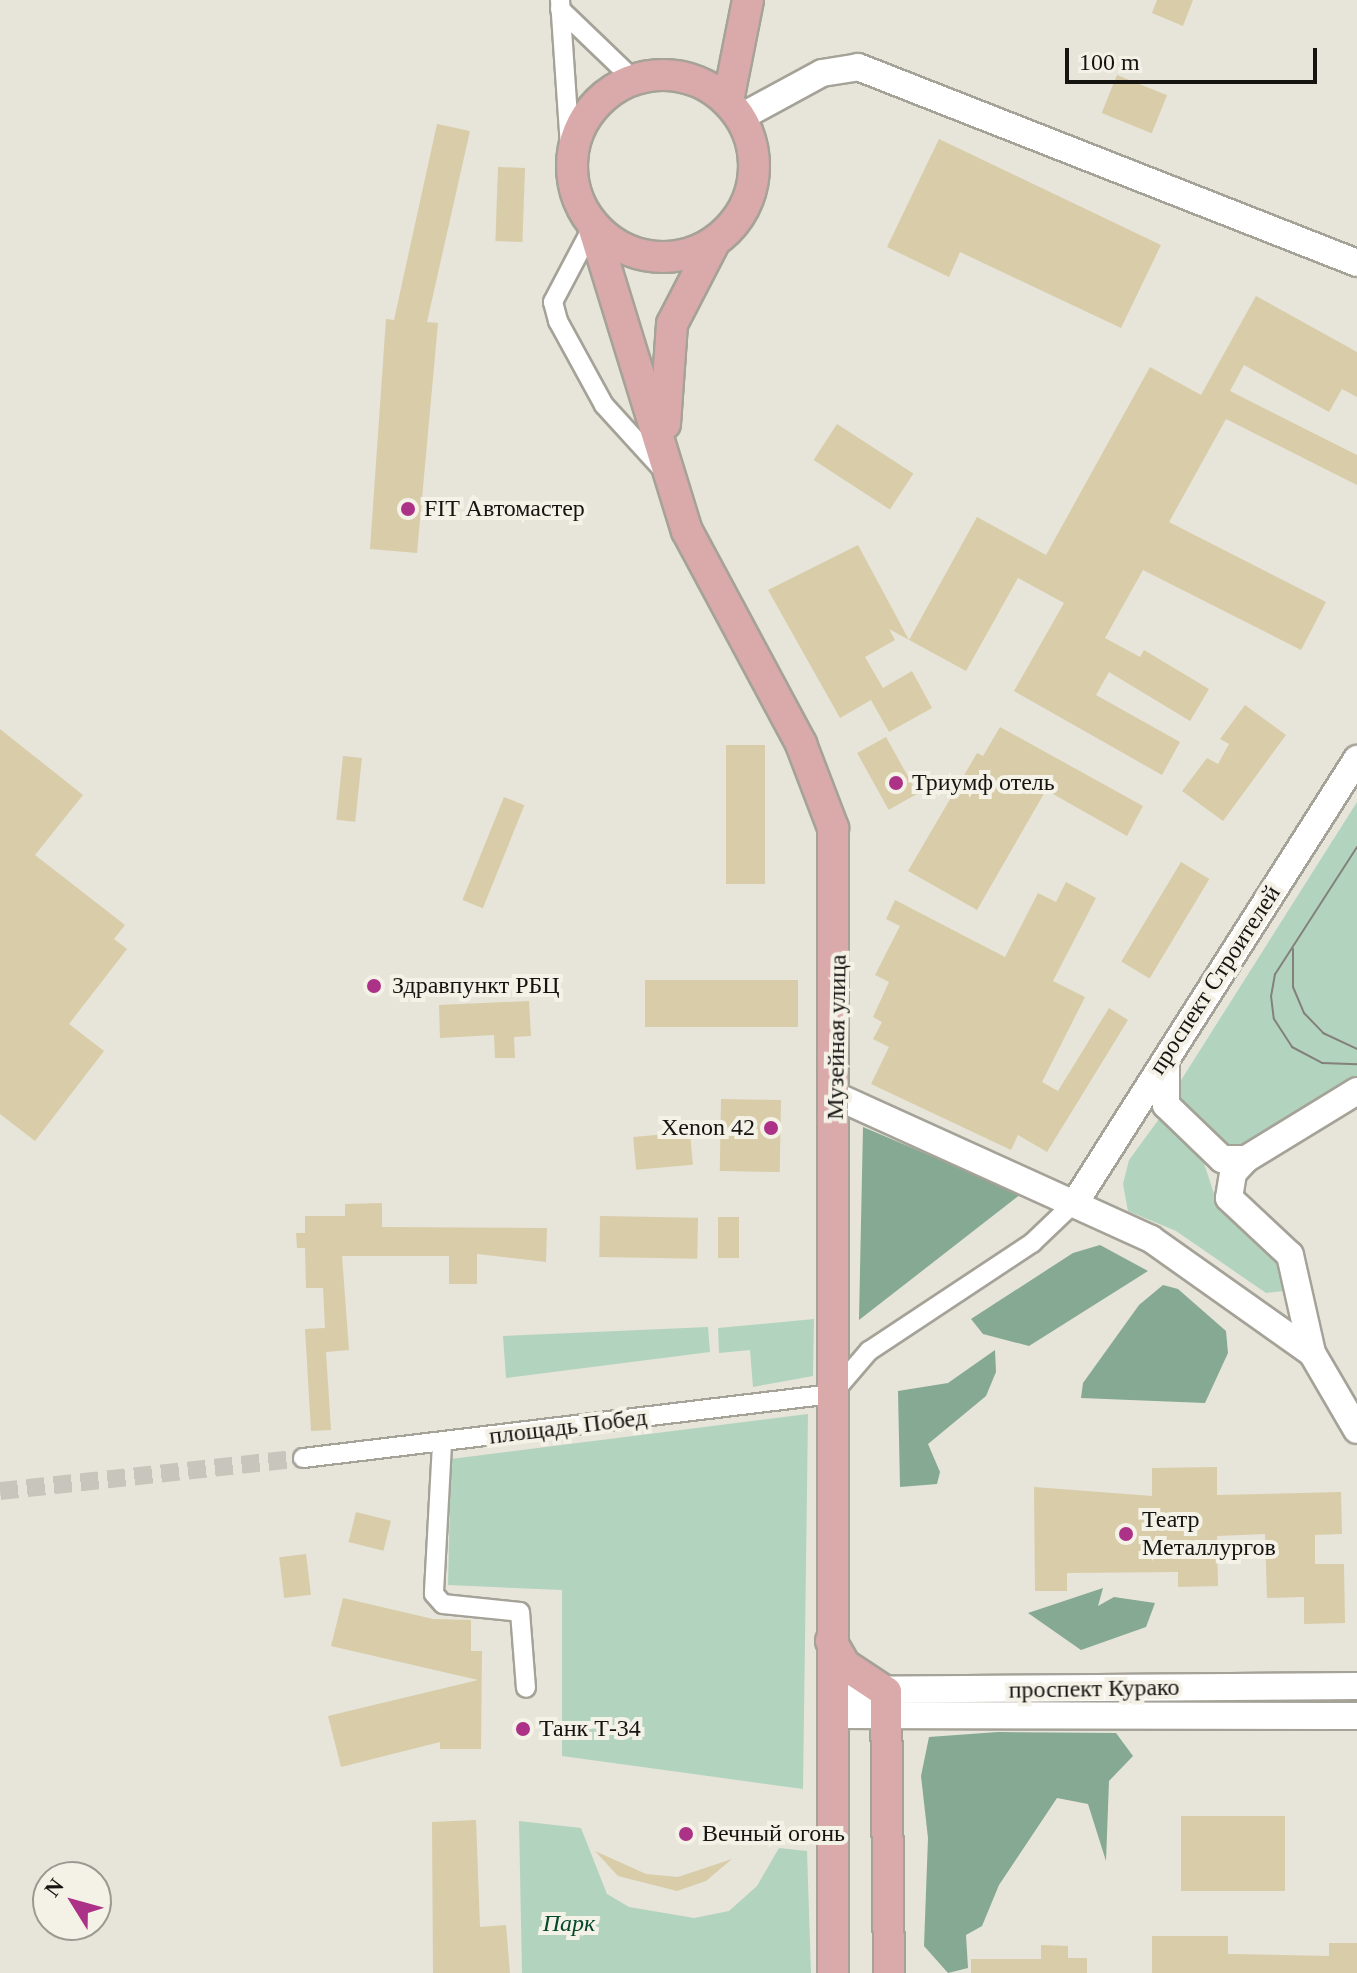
<!DOCTYPE html>
<meta charset="utf-8">
<style>
body{margin:0}
#map{position:relative;width:1357px;height:1973px;overflow:hidden;background:#e7e4da;font-family:Georgia,serif}
div>[style]{position:absolute}
.green>*{inset:0;background:#b2d4bf}
.forest>*{inset:0;background:#85a993}
.building>*{inset:0;background:#d8cda8;transform-origin:0 0}
.street-tunnel>*{height:18px;margin-top:-9px;transform-origin:0;background:repeating-linear-gradient(90deg,#c8c5bc 0 18px,transparent 0 27px)}
.roads{filter:drop-shadow(2px 0 #a5a298) drop-shadow(-2px 0 #a5a298) drop-shadow(0 2px #a5a298) drop-shadow(0 -2px #a5a298)}
.street>*{height:18px;margin:-9px;padding:0 9px;transform-origin:9px;border-radius:9px;background:#fff}
.secondary>*{height:26px;margin:-13px;padding:0 13px;transform-origin:13px;border-radius:13px;background:#fff}
.primary>*{height:30px;margin:-15px;padding:0 15px;transform-origin:15px;border-radius:15px;background:#daa9a9}
.primary>.ring{margin:-15px;padding:0;box-sizing:content-box;background:none;border:30px solid #daa9a9;border-radius:50%}
.tram>*{height:2px;margin:-1px;padding:0 1px;transform-origin:1px;border-radius:1px;background:#83817a}
.dots>*{width:22px;height:22px;translate:-50% -50%;box-sizing:border-box;border:4px solid #f4f1e7;border-radius:50%}
span{translate:-50% -50%;white-space:nowrap;text-align:center;line-height:1.15;-webkit-text-stroke:8px #f4f1e7;paint-order:stroke}
.poi-label{font-size:24px;color:#151411}
.left{translate:0 -50%;text-align:left}
.right{translate:-100% -50%;text-align:right}
.street-label{font-size:24px;color:#151411}
.park-label{font-size:24px;color:#04492c;font-style:italic}
.north{position:absolute;left:32px;top:1861px;width:80px;height:80px;box-sizing:border-box;background:#f4f1e7;border:2px solid #9b9991;border-radius:50%;rotate:307deg;font-size:22px;font-weight:700;line-height:32px;text-align:center;color:#151411}
.north::after{content:'';display:block;margin:auto;width:28px;height:36px;background:#ab3286;clip-path:polygon(50% 0,100% 100%,50% 72%,0 100%)}
.scale{position:absolute;left:1065px;top:48px;width:252px;height:36px;box-sizing:border-box;border:4px solid #151411;border-top:0;padding-left:10px;font-size:24px;line-height:28px;white-space:nowrap;color:#151411;-webkit-text-stroke:6px #f4f1e7;paint-order:stroke}
</style>
<div id="map">
<div class="green">
<i style="clip-path:polygon(1357px 802px,1357px 1079px,1248px 1145px,1228px 1148px,1180px 1107px,1178px 1085px)"></i>
<i style="clip-path:polygon(1159px 1119px,1202px 1157px,1217px 1203px,1281px 1259px,1284px 1291px,1266px 1293px,1176px 1231px,1128px 1211px,1123px 1184px,1129px 1160px)"></i>
<i style="clip-path:polygon(814px 1319px,813px 1376px,753px 1387px,750px 1350px,719px 1353px,718px 1328px)"></i>
<i style="clip-path:polygon(708px 1327px,710px 1352px,506px 1378px,503px 1336px)"></i>
<i style="clip-path:polygon(808px 1414px,803px 1789px,562px 1756px,562px 1590px,448px 1585px,451px 1459px)"></i>
<i style="clip-path:polygon(519px 1821px,581px 1828px,607px 1894px,629px 1907px,694px 1918px,729px 1911px,757px 1886px,779px 1848px,807px 1851px,811px 1973px,522px 1973px)"></i>
</div>
<div class="forest">
<i style="clip-path:polygon(863px 1127px,1021px 1194px,859px 1320px)"></i>
<i style="clip-path:polygon(1100px 1245px,1148px 1271px,1029px 1346px,983px 1334px,971px 1319px,1073px 1253px)"></i>
<i style="clip-path:polygon(1163px 1285px,1178px 1289px,1226px 1331px,1228px 1353px,1205px 1403px,1081px 1398px,1083px 1383px,1139px 1305px)"></i>
<i style="clip-path:polygon(995px 1350px,996px 1372px,986px 1396px,928px 1444px,940px 1472px,937px 1484px,900px 1487px,898px 1391px,948px 1383px)"></i>
<i style="clip-path:polygon(1103px 1588px,1098px 1606px,1114px 1597px,1155px 1603px,1146px 1627px,1081px 1650px,1028px 1613px)"></i>
<i style="clip-path:polygon(998px 1732px,1116px 1733px,1133px 1756px,1109px 1781px,1106px 1861px,1088px 1804px,1057px 1798px,999px 1885px,982px 1926px,966px 1935px,968px 1968px,948px 1973px,924px 1946px,928px 1838px,921px 1776px,929px 1737px)"></i>
</div>
<div class="building">
<i style="clip-path:polygon(1157px 0,1193px 0,1183px 26px,1152px 13px)"></i>
<i style="left:1117px;top:75px;width:54px;height:41px;rotate:22deg"></i>
<i style="clip-path:polygon(437px 124px,470px 131px,427px 322px,438px 323px,417px 553px,370px 549px,386px 319px,394px 320px)"></i>
<i style="clip-path:polygon(939px 139px,1161px 245px,1121px 328px,960px 252px,949px 277px,887px 247px)"></i>
<i style="left:498px;top:167px;width:27px;height:74px;rotate:2deg"></i>
<i style="clip-path:polygon(1256px 296px,1357px 352px,1357px 397px,1342px 389px,1329px 412px,1244px 365px,1230px 391px,1357px 455px,1357px 485px,1226px 419px,1169px 522px,1326px 602px,1301px 650px,1143px 570px,1105px 638px,1140px 657px,1144px 650px,1209px 689px,1190px 721px,1109px 672px,1096px 695px,1180px 742px,1162px 775px,1014px 691px,1064px 603px,1018px 578px,966px 671px,889px 629px,895px 640px,865px 657px,883px 688px,912px 671px,932px 708px,889px 732px,871px 700px,840px 718px,768px 590px,858px 545px,909px 640px,977px 517px,1046px 555px,1150px 367px,1201px 395px)"></i>
<i style="left:837px;top:424px;width:91px;height:43px;rotate:33deg"></i>
<i style="clip-path:polygon(1245px 705px,1286px 735px,1223px 821px,1182px 791px,1207px 758px,1218px 764px,1229px 744px,1220px 739px)"></i>
<i style="clip-path:polygon(1000px 727px,1143px 806px,1127px 836px,1046px 790px,977px 910px,908px 871px,977px 753px,983px 756px)"></i>
<i style="clip-path:polygon(0 729px,83px 795px,35px 855px,125px 925px,114px 939px,127px 949px,69px 1024px,104px 1051px,35px 1141px,0 1114px)"></i>
<i style="left:886px;top:737px;width:65px;height:33px;rotate:61deg"></i>
<i style="left:726px;top:745px;width:39px;height:139px"></i>
<i style="left:343px;top:756px;width:19px;height:64px;rotate:6deg"></i>
<i style="left:504px;top:797px;width:22px;height:111px;rotate:22deg"></i>
<i style="left:1181px;top:862px;width:33px;height:116px;rotate:31deg"></i>
<i style="clip-path:polygon(1066px 882px,1096px 898px,1053px 981px,1085px 997px,1042px 1082px,1058px 1091px,1109px 1008px,1128px 1020px,1047px 1152px,1018px 1135px,1011px 1150px,871px 1084px,889px 1047px,873px 1039px,882px 1022px,873px 1017px,889px 982px,875px 975px,900px 926px,886px 919px,895px 900px,1005px 957px,1038px 893px,1056px 902px)"></i>
<i style="left:645px;top:980px;width:153px;height:47px"></i>
<i style="clip-path:polygon(529px 1001px,531px 1036px,514px 1037px,515px 1058px,495px 1058px,494px 1035px,440px 1038px,439px 1005px)"></i>
<i style="left:721px;top:1099px;width:60px;height:72px;rotate:1deg"></i>
<i style="left:690px;top:1132px;width:33px;height:57px;rotate:85deg"></i>
<i style="clip-path:polygon(382px 1203px,382px 1227px,547px 1228px,546px 1262px,477px 1254px,477px 1284px,449px 1284px,449px 1256px,342px 1256px,349px 1350px,326px 1352px,331px 1430px,311px 1431px,305px 1329px,325px 1328px,323px 1288px,306px 1288px,305px 1248px,297px 1248px,296px 1233px,305px 1233px,305px 1216px,345px 1216px,345px 1204px)"></i>
<i style="left:600px;top:1216px;width:98px;height:41px;rotate:1deg"></i>
<i style="left:718px;top:1217px;width:21px;height:41px"></i>
<i style="clip-path:polygon(1217px 1467px,1217px 1495px,1341px 1492px,1342px 1534px,1315px 1535px,1315px 1564px,1344px 1564px,1345px 1623px,1304px 1624px,1304px 1597px,1267px 1598px,1265px 1534px,1217px 1536px,1218px 1586px,1178px 1587px,1178px 1572px,1067px 1573px,1067px 1591px,1035px 1591px,1034px 1487px,1152px 1496px,1152px 1468px)"></i>
<i style="left:356px;top:1512px;width:36px;height:31px;rotate:14deg"></i>
<i style="left:306px;top:1554px;width:41px;height:27px;rotate:83deg"></i>
<i style="clip-path:polygon(343px 1598px,433px 1619px,471px 1620px,471px 1651px,482px 1651px,481px 1749px,440px 1749px,440px 1742px,341px 1767px,328px 1716px,478px 1680px,331px 1646px)"></i>
<i style="left:1181px;top:1816px;width:104px;height:75px"></i>
<i style="clip-path:polygon(476px 1820px,480px 1927px,506px 1925px,510px 1973px,433px 1973px,432px 1822px)"></i>
<i style="clip-path:polygon(595px 1851px,646px 1874px,678px 1877px,732px 1859px,706px 1881px,677px 1891px,618px 1876px)"></i>
<i style="clip-path:polygon(1152px 1936px,1228px 1936px,1228px 1954px,1329px 1956px,1329px 1943px,1357px 1943px,1357px 1973px,1152px 1973px)"></i>
<i style="clip-path:polygon(1041px 1945px,1068px 1946px,1068px 1958px,1087px 1958px,1087px 1973px,971px 1973px,971px 1959px,1041px 1959px)"></i>
</div>
<div class="street-tunnel">
<i style="left:0;top:1491px;width:305px;rotate:-6.2deg"></i>
</div>
<div class="roads">
<div class="street">
<i style="left:560px;top:0;width:163px;rotate:86.1deg"></i>
<i style="left:560px;top:9px;width:101px;rotate:43.8deg"></i>
<i style="left:593px;top:226px;width:86px;rotate:117.8deg"></i>
<i style="left:553px;top:302px;width:20px;rotate:75deg"></i>
<i style="left:558px;top:321px;width:96px;rotate:61.3deg"></i>
<i style="left:604px;top:405px;width:89px;rotate:47.7deg"></i>
<i style="left:442px;top:1444px;width:150px;rotate:93.1deg"></i>
<i style="left:434px;top:1594px;width:13px;rotate:48deg"></i>
<i style="left:443px;top:1604px;width:77px;rotate:5.9deg"></i>
<i style="left:520px;top:1612px;width:76px;rotate:85.5deg"></i>
<i style="left:303px;top:1458px;width:533px;rotate:-6.9deg"></i>
<i style="left:832px;top:1394px;width:57px;rotate:-49.3deg"></i>
<i style="left:869px;top:1351px;width:196px;rotate:-33.5deg"></i>
<i style="left:1032px;top:1243px;width:61px;rotate:-43.7deg"></i>
</div>
<div class="secondary">
<i style="left:741px;top:117px;width:92px;rotate:-28.5deg"></i>
<i style="left:822px;top:73px;width:36px;rotate:-9deg"></i>
<i style="left:858px;top:67px;width:536px;rotate:21.44deg"></i>
<i style="left:1166px;top:1062px;width:43px;rotate:90deg"></i>
<i style="left:1166px;top:1105px;width:78px;rotate:44deg"></i>
<i style="left:1222px;top:1159px;width:24px"></i>
<i style="left:1246px;top:1159px;width:130px;rotate:-31.5deg"></i>
<i style="left:836px;top:1096px;width:346px;rotate:24.4deg"></i>
<i style="left:1151px;top:1239px;width:197px;rotate:35.3deg"></i>
<i style="left:1246px;top:1159px;width:19px;rotate:133deg"></i>
<i style="left:1233px;top:1173px;width:25px;rotate:99deg"></i>
<i style="left:1229px;top:1198px;width:83px;rotate:43.1deg"></i>
<i style="left:1290px;top:1255px;width:100px;rotate:77.3deg"></i>
<i style="left:1312px;top:1353px;width:89px;rotate:59.7deg"></i>
<i style="left:1076px;top:1201px;width:524px;rotate:-57.55deg"></i>
<i style="left:832px;top:1690px;width:525px;rotate:-0.44deg"></i>
<i style="left:832px;top:1715px;width:525px;rotate:0.11deg"></i>
</div>
<div class="primary">
<i class="ring" style="left:572px;top:75px;width:152px;height:152px"></i>
<i style="left:728px;top:101px;width:103px;rotate:-78.8deg"></i>
<i style="left:593px;top:226px;width:319px;rotate:72.9deg"></i>
<i style="left:687px;top:531px;width:242px;rotate:61.8deg"></i>
<i style="left:801px;top:744px;width:90px;rotate:69.1deg"></i>
<i style="left:833px;top:828px;width:1145px;rotate:90deg"></i>
<i style="left:665px;top:424px;width:100px;rotate:-86deg"></i>
<i style="left:672px;top:324px;width:91px;rotate:-62.6deg"></i>
<i style="left:831px;top:1641px;width:28px;rotate:60deg"></i>
<i style="left:845px;top:1665px;width:49px;rotate:33.4deg"></i>
<i style="left:886px;top:1692px;width:281px;rotate:89.4deg"></i>
</div>
</div>
<div class="tram">
<i style="left:1357px;top:847px;width:151px;rotate:122.8deg"></i>
<i style="left:1275px;top:974px;width:22px;rotate:100deg"></i>
<i style="left:1271px;top:996px;width:23px;rotate:83deg"></i>
<i style="left:1274px;top:1019px;width:33px;rotate:57deg"></i>
<i style="left:1292px;top:1047px;width:34px;rotate:28deg"></i>
<i style="left:1322px;top:1063px;width:35px;rotate:2deg"></i>
<i style="left:1293px;top:949px;width:38px;rotate:90deg"></i>
<i style="left:1293px;top:987px;width:28px;rotate:67deg"></i>
<i style="left:1304px;top:1013px;width:28px;rotate:46deg"></i>
<i style="left:1323px;top:1033px;width:38px;rotate:25deg"></i>
</div>
<div class="dots">
<i style="left:408px;top:509px;background:#ab3286"></i>
<i style="left:896px;top:783px;background:#ab3286"></i>
<i style="left:374px;top:986px;background:#ab3286"></i>
<i style="left:771px;top:1128px;background:#ab3286"></i>
<i style="left:1126px;top:1534px;background:#ab3286"></i>
<i style="left:523px;top:1729px;background:#ab3286"></i>
<i style="left:686px;top:1834px;background:#ab3286"></i>
</div>
<div class="poi-label">
<span class="left" style="left:424px;top:509px">FIT Автомастер</span>
<span class="left" style="left:912px;top:783px">Триумф отель</span>
<span class="left" style="left:392px;top:986px">Здравпункт РБЦ</span>
<span class="right" style="left:755px;top:1128px">Xenon 42</span>
<span class="left" style="left:1142px;top:1534px">Театр<br>Металлургов</span>
<span class="left" style="left:539px;top:1729px">Танк Т-34</span>
<span class="left" style="left:702px;top:1834px">Вечный огонь</span>
</div>
<div class="street-label">
<span style="left:1215px;top:980px;rotate:-57deg">проспект Строителей</span>
<span style="left:837px;top:1037px;rotate:-89deg">Музейная улица</span>
<span style="left:568px;top:1427px;rotate:-7deg">площадь Побед</span>
<span style="left:1094px;top:1689px;rotate:-1deg">проспект Курако</span>
</div>
<div class="park-label">
<span style="left:569px;top:1924px">Парк</span>
</div>
<div class="north">N</div>
<div class="scale">100 m</div>
</div>
